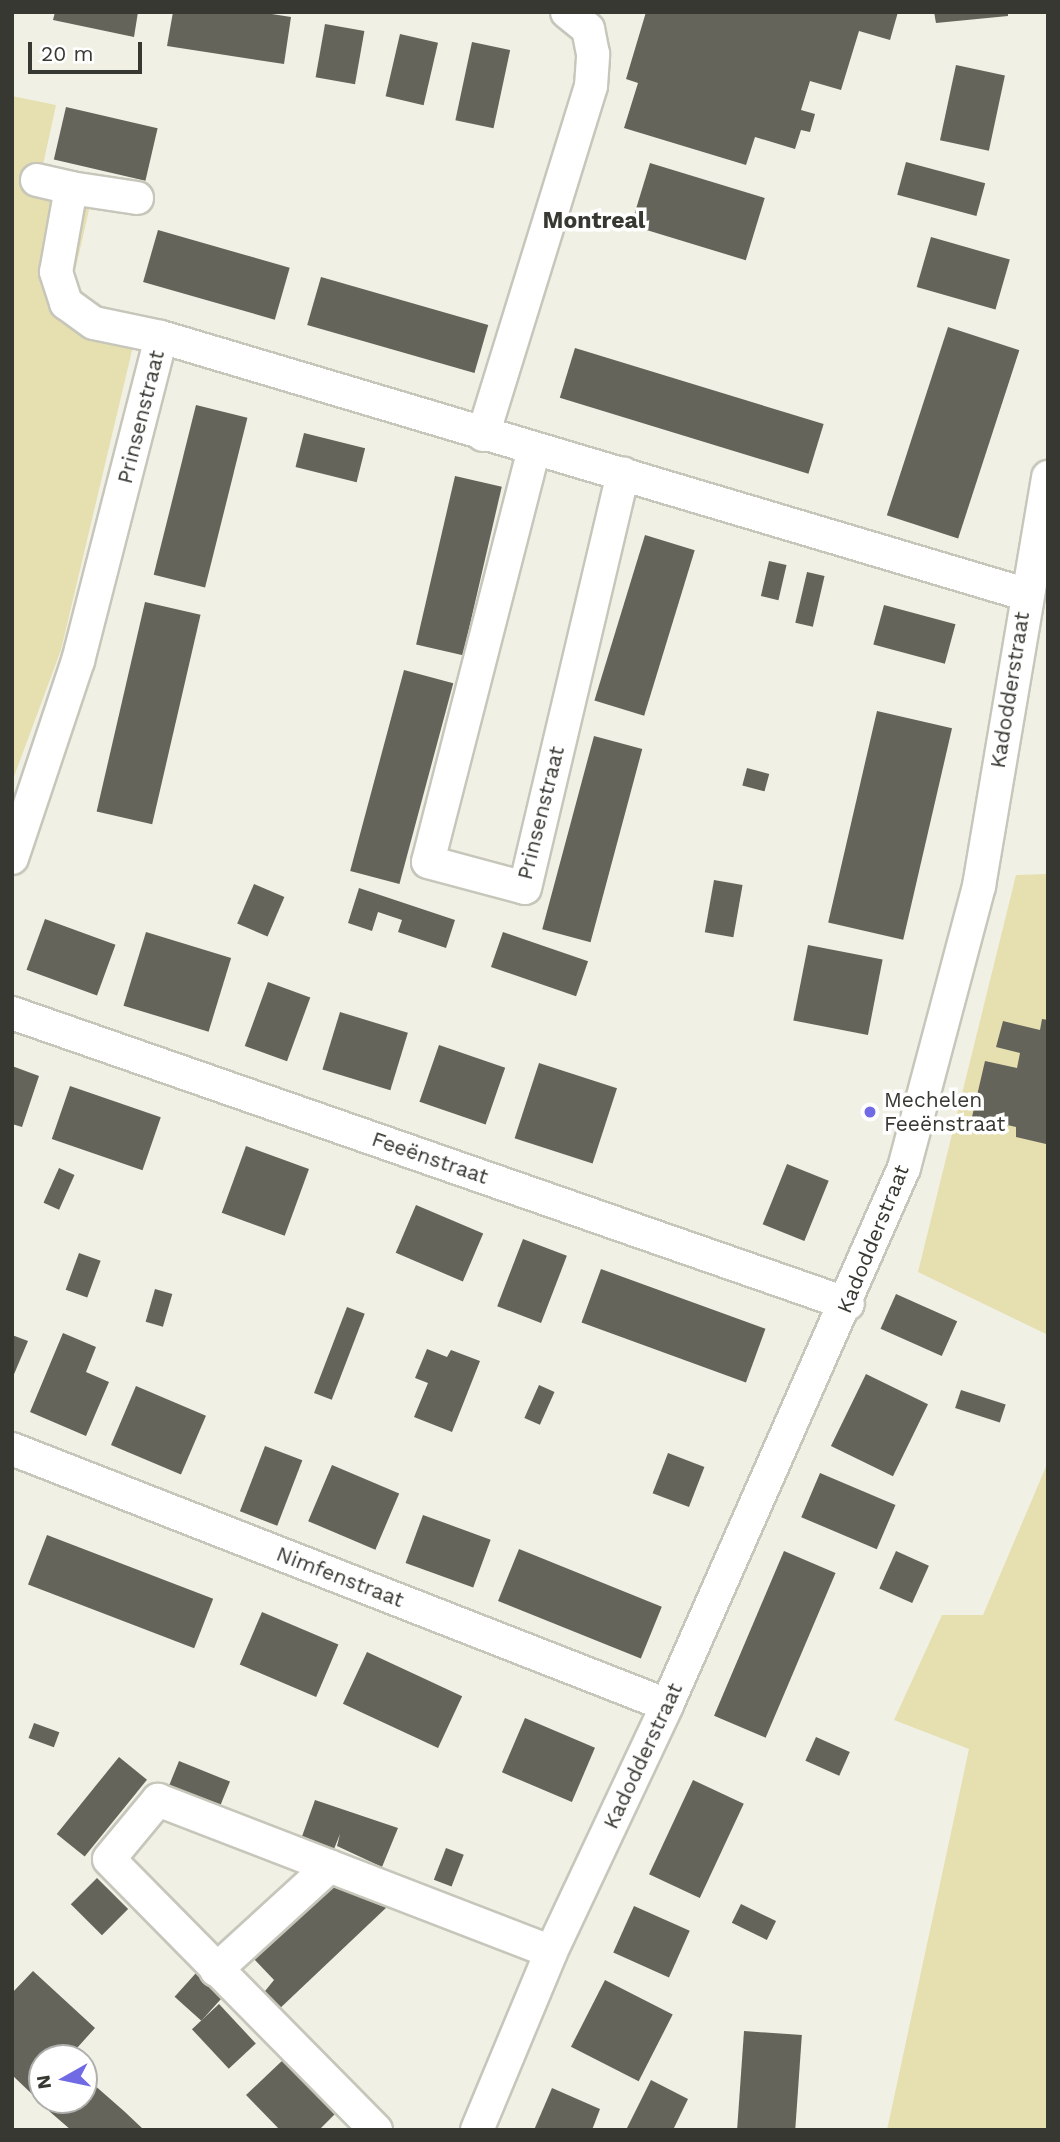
<!DOCTYPE html>
<meta charset="utf-8">
<style>
body{margin:0}
#map{position:relative;width:1060px;height:2142px;overflow:hidden;background:#f1f0e5;font-family:"Work Sans",sans-serif}
div>[style]{position:absolute}
.green>*{inset:0;background:#e6dfb0}
.building>*{inset:0;background:#65645a;transform-origin:0 0}
.roads{filter:drop-shadow(2px 0 #c7c6bb) drop-shadow(-2px 0 #c7c6bb) drop-shadow(0 2px #c7c6bb) drop-shadow(0 -2px #c7c6bb)}
.minor>*{height:32px;margin:-16px;padding:0 16px;transform-origin:16px;border-radius:16px;background:#fff}
.dots>*{width:19px;height:19px;translate:-50% -50%;box-sizing:border-box;border:4px solid #fff;border-radius:50%}
span{translate:-50% -50%;white-space:nowrap;text-align:center;line-height:1.15;-webkit-text-stroke:7px #fff;paint-order:stroke}
.street-label{font-size:21px;color:#383833}
.poi-label{font-size:21px;color:#383833}
.left{translate:0 -50%;text-align:left}
.neighbourhood-label{font-size:23px;color:#383833;font-weight:700}
.frame{position:absolute;inset:0;border:14px solid #383833;pointer-events:none}
.north{position:absolute;left:28px;top:2044px;width:70px;height:70px;box-sizing:border-box;background:#fff;border:2px solid #afafad;border-radius:50%;rotate:261deg;font-size:19px;font-weight:700;line-height:28px;text-align:center;color:#383833}
.north::after{content:'';display:block;margin:auto;width:24px;height:32px;background:#706be5;clip-path:polygon(50% 0,100% 100%,50% 72%,0 100%)}
.scale{position:absolute;left:28px;top:42px;width:114px;height:32px;box-sizing:border-box;border:4px solid #383833;border-top:0;padding-left:9px;font-size:21px;line-height:24px;white-space:nowrap;color:#383833;-webkit-text-stroke:5px #fff;paint-order:stroke}
</style>
<div id="map">
<div class="green">
<i style="clip-path:polygon(12px 96px,56px 105px,43px 165px,96px 179px,64px 320px,135px 338px,61px 650px,12px 782px)"></i>
<i style="clip-path:polygon(1048px 874px,1048px 1335px,918px 1272px,1016px 875px)"></i>
<i style="clip-path:polygon(1048px 1462px,1048px 2130px,887px 2130px,969px 1749px,894px 1720px,942px 1615px,983px 1615px)"></i>
</div>
<div class="building">
<i style="clip-path:polygon(55px 12px,138px 12px,134px 37px,53px 20px)"></i>
<i style="clip-path:polygon(173px 12px,259px 12px,291px 17px,284px 64px,167px 46px)"></i>
<i style="clip-path:polygon(646px 12px,898px 12px,890px 40px,859px 31px,841px 90px,810px 81px,801px 110px,815px 114px,810px 132px,801px 130px,795px 149px,755px 137px,746px 165px,624px 128px,638px 83px,626px 79px)"></i>
<i style="clip-path:polygon(934px 12px,1008px 12px,1008px 16px,936px 23px)"></i>
<i style="left:325px;top:24px;width:40px;height:54px;rotate:10deg"></i>
<i style="left:400px;top:34px;width:39px;height:64px;rotate:13deg"></i>
<i style="left:472px;top:42px;width:39px;height:80px;rotate:12deg"></i>
<i style="left:956px;top:65px;width:50px;height:77px;rotate:12deg"></i>
<i style="left:66px;top:107px;width:94px;height:54px;rotate:13deg"></i>
<i style="left:906px;top:162px;width:82px;height:34px;rotate:15deg"></i>
<i style="left:650px;top:163px;width:120px;height:65px;rotate:17deg"></i>
<i style="left:158px;top:230px;width:137px;height:54px;rotate:16deg"></i>
<i style="left:931px;top:237px;width:82px;height:52px;rotate:16deg"></i>
<i style="left:321px;top:277px;width:174px;height:50px;rotate:16deg"></i>
<i style="left:948px;top:327px;width:75px;height:198px;rotate:18deg"></i>
<i style="left:575px;top:348px;width:260px;height:52px;rotate:17deg"></i>
<i style="left:196px;top:405px;width:53px;height:175px;rotate:14deg"></i>
<i style="left:304px;top:433px;width:63px;height:35px;rotate:14deg"></i>
<i style="left:455px;top:476px;width:48px;height:173px;rotate:13deg"></i>
<i style="left:645px;top:535px;width:52px;height:173px;rotate:17deg"></i>
<i style="left:769px;top:561px;width:18px;height:36px;rotate:13deg"></i>
<i style="left:807px;top:572px;width:18px;height:52px;rotate:13deg"></i>
<i style="left:145px;top:602px;width:57px;height:215px;rotate:13deg"></i>
<i style="left:884px;top:605px;width:74px;height:41px;rotate:15deg"></i>
<i style="left:404px;top:670px;width:51px;height:208px;rotate:15deg"></i>
<i style="left:877px;top:711px;width:77px;height:217px;rotate:13deg"></i>
<i style="left:594px;top:736px;width:50px;height:200px;rotate:15deg"></i>
<i style="left:747px;top:768px;width:23px;height:18px;rotate:15deg"></i>
<i style="left:714px;top:880px;width:29px;height:53px;rotate:10deg"></i>
<i style="left:254px;top:884px;width:33px;height:43px;rotate:23deg"></i>
<i style="clip-path:polygon(359px 888px,455px 920px,446px 948px,398px 932px,402px 920px,378px 912px,372px 931px,348px 923px)"></i>
<i style="left:45px;top:919px;width:75px;height:54px;rotate:20deg"></i>
<i style="left:146px;top:932px;width:89px;height:77px;rotate:17deg"></i>
<i style="left:503px;top:932px;width:90px;height:37px;rotate:19deg"></i>
<i style="left:808px;top:945px;width:76px;height:77px;rotate:11deg"></i>
<i style="left:268px;top:982px;width:45px;height:68px;rotate:20deg"></i>
<i style="left:340px;top:1012px;width:71px;height:60px;rotate:17deg"></i>
<i style="clip-path:polygon(1042px 1019px,1048px 1020px,1046px 1144px,1016px 1137px,1016px 1127px,972px 1117px,985px 1061px,1017px 1068px,1020px 1053px,996px 1047px,1003px 1021px,1040px 1030px)"></i>
<i style="left:439px;top:1045px;width:70px;height:60px;rotate:19deg"></i>
<i style="left:539px;top:1063px;width:82px;height:79px;rotate:18deg"></i>
<i style="clip-path:polygon(12px 1066px,39px 1076px,22px 1127px,12px 1124px)"></i>
<i style="left:70px;top:1086px;width:96px;height:56px;rotate:19deg"></i>
<i style="left:246px;top:1146px;width:67px;height:71px;rotate:20deg"></i>
<i style="left:787px;top:1164px;width:45px;height:65px;rotate:22deg"></i>
<i style="left:59px;top:1168px;width:17px;height:38px;rotate:24deg"></i>
<i style="left:416px;top:1205px;width:73px;height:52px;rotate:23deg"></i>
<i style="left:523px;top:1239px;width:47px;height:72px;rotate:21deg"></i>
<i style="left:79px;top:1253px;width:23px;height:39px;rotate:20deg"></i>
<i style="left:601px;top:1269px;width:175px;height:57px;rotate:20deg"></i>
<i style="left:155px;top:1289px;width:18px;height:34px;rotate:16deg"></i>
<i style="left:896px;top:1294px;width:67px;height:38px;rotate:24deg"></i>
<i style="left:347px;top:1307px;width:19px;height:92px;rotate:21deg"></i>
<i style="clip-path:polygon(63px 1333px,96px 1347px,86px 1372px,109px 1382px,86px 1436px,30px 1412px)"></i>
<i style="clip-path:polygon(12px 1335px,28px 1341px,12px 1379px)"></i>
<i style="clip-path:polygon(427px 1349px,447px 1357px,451px 1350px,480px 1361px,452px 1432px,414px 1417px,428px 1383px,415px 1378px)"></i>
<i style="left:866px;top:1374px;width:69px;height:80px;rotate:26deg"></i>
<i style="left:539px;top:1385px;width:17px;height:36px;rotate:24deg"></i>
<i style="left:136px;top:1386px;width:76px;height:64px;rotate:23deg"></i>
<i style="left:961px;top:1390px;width:47px;height:19px;rotate:18deg"></i>
<i style="left:265px;top:1446px;width:40px;height:70px;rotate:21deg"></i>
<i style="left:668px;top:1453px;width:39px;height:43px;rotate:21deg"></i>
<i style="left:332px;top:1465px;width:73px;height:61px;rotate:23deg"></i>
<i style="left:820px;top:1473px;width:82px;height:48px;rotate:23deg"></i>
<i style="left:423px;top:1515px;width:72px;height:51px;rotate:20deg"></i>
<i style="left:47px;top:1535px;width:178px;height:53px;rotate:21deg"></i>
<i style="left:519px;top:1549px;width:154px;height:56px;rotate:22deg"></i>
<i style="left:784px;top:1551px;width:56px;height:179px;rotate:23deg"></i>
<i style="left:896px;top:1551px;width:36px;height:41px;rotate:24deg"></i>
<i style="left:262px;top:1612px;width:83px;height:57px;rotate:23deg"></i>
<i style="left:367px;top:1652px;width:105px;height:57px;rotate:25deg"></i>
<i style="left:525px;top:1718px;width:76px;height:59px;rotate:23deg"></i>
<i style="left:34px;top:1723px;width:27px;height:16px;rotate:20deg"></i>
<i style="left:816px;top:1737px;width:37px;height:26px;rotate:24deg"></i>
<i style="left:119px;top:1757px;width:36px;height:99px;rotate:39deg"></i>
<i style="left:179px;top:1761px;width:55px;height:35px;rotate:22deg"></i>
<i style="left:693px;top:1780px;width:56px;height:104px;rotate:25deg"></i>
<i style="clip-path:polygon(315px 1800px,398px 1828px,382px 1867px,337px 1846px,340px 1834px,332px 1854px,300px 1842px)"></i>
<i style="left:446px;top:1848px;width:19px;height:34px;rotate:21deg"></i>
<i style="left:97px;top:1878px;width:44px;height:37px;rotate:45deg"></i>
<i style="clip-path:polygon(331px 1883px,388px 1906px,276px 2012px,261px 1996px,274px 1980px,253px 1958px)"></i>
<i style="left:741px;top:1904px;width:39px;height:21px;rotate:26deg"></i>
<i style="left:634px;top:1906px;width:61px;height:51px;rotate:24deg"></i>
<i style="clip-path:polygon(33px 1971px,95px 2028px,68px 2058px,42px 2058px,42px 2086px,33px 2095px,12px 2075px,12px 1993px)"></i>
<i style="left:196px;top:1973px;width:36px;height:32px;rotate:42deg"></i>
<i style="left:605px;top:1980px;width:76px;height:75px;rotate:27deg"></i>
<i style="left:219px;top:2004px;width:54px;height:37px;rotate:47deg"></i>
<i style="left:744px;top:2031px;width:58px;height:99px;rotate:4deg"></i>
<i style="clip-path:polygon(285px 2058px,337px 2112px,319px 2130px,280px 2130px,246px 2095px)"></i>
<i style="clip-path:polygon(84px 2076px,125px 2112px,144px 2130px,71px 2130px,49px 2111px,59px 2100px,84px 2100px)"></i>
<i style="clip-path:polygon(651px 2080px,688px 2099px,673px 2130px,626px 2130px)"></i>
<i style="clip-path:polygon(552px 2088px,600px 2109px,592px 2130px,534px 2130px)"></i>
</div>
<div class="roads">
<div class="minor">
<i style="left:37px;top:180px;width:35px;rotate:13deg"></i>
<i style="left:137px;top:198px;width:67px;rotate:-171.4deg"></i>
<i style="left:71px;top:188px;width:85px;rotate:100.1deg"></i>
<i style="left:56px;top:272px;width:33px;rotate:72deg"></i>
<i style="left:66px;top:303px;width:34px;rotate:36deg"></i>
<i style="left:94px;top:323px;width:68px;rotate:11.8deg"></i>
<i style="left:483px;top:435px;width:365px;rotate:-72.8deg"></i>
<i style="left:591px;top:86px;width:32px;rotate:-86deg"></i>
<i style="left:593px;top:54px;width:25px;rotate:-101deg"></i>
<i style="left:588px;top:29px;width:27px;rotate:-141deg"></i>
<i style="left:534px;top:449px;width:426px;rotate:104.4deg"></i>
<i style="left:428px;top:862px;width:100px;rotate:15deg"></i>
<i style="left:525px;top:888px;width:426px;rotate:-76.7deg"></i>
<i style="left:12px;top:858px;width:208px;rotate:-71.5deg"></i>
<i style="left:78px;top:661px;width:334px;rotate:-75.6deg"></i>
<i style="left:161px;top:337px;width:901px;rotate:16.57deg"></i>
<i style="left:12px;top:1013px;width:885px;rotate:19.19deg"></i>
<i style="left:12px;top:1449px;width:703px;rotate:21.35deg"></i>
<i style="left:216px;top:1970px;width:154px;rotate:-42.4deg"></i>
<i style="left:376px;top:2130px;width:380px;rotate:-134.6deg"></i>
<i style="left:109px;top:1859px;width:77px;rotate:-50.3deg"></i>
<i style="left:158px;top:1800px;width:421px;rotate:21.1deg"></i>
<i style="left:477px;top:2130px;width:193px;rotate:-67.4deg"></i>
<i style="left:551px;top:1952px;width:273px;rotate:-64.8deg"></i>
<i style="left:667px;top:1705px;width:587px;rotate:-66.19deg"></i>
<i style="left:904px;top:1168px;width:292px;rotate:-75.1deg"></i>
<i style="left:979px;top:886px;width:415px;rotate:-80.4deg"></i>
</div>
</div>
<div class="dots">
<i style="left:870px;top:1112px;background:#706be5"></i>
</div>
<div class="street-label">
<span style="left:141px;top:417px;rotate:-76deg">Prinsenstraat</span>
<span style="left:1010px;top:690px;rotate:-81deg">Kadodderstraat</span>
<span style="left:541px;top:813px;rotate:-76deg">Prinsenstraat</span>
<span style="left:430px;top:1158px;rotate:19deg">Feeënstraat</span>
<span style="left:873px;top:1239px;rotate:-68deg">Kadodderstraat</span>
<span style="left:340px;top:1577px;rotate:21deg">Nimfenstraat</span>
<span style="left:643px;top:1756px;rotate:-65deg">Kadodderstraat</span>
</div>
<div class="poi-label">
<span class="left" style="left:884px;top:1112px">Mechelen<br>Feeënstraat</span>
</div>
<div class="neighbourhood-label">
<span style="left:594px;top:221px">Montreal</span>
</div>
<div class="frame"></div>
<div class="north">N</div>
<div class="scale">20 m</div>
</div>
